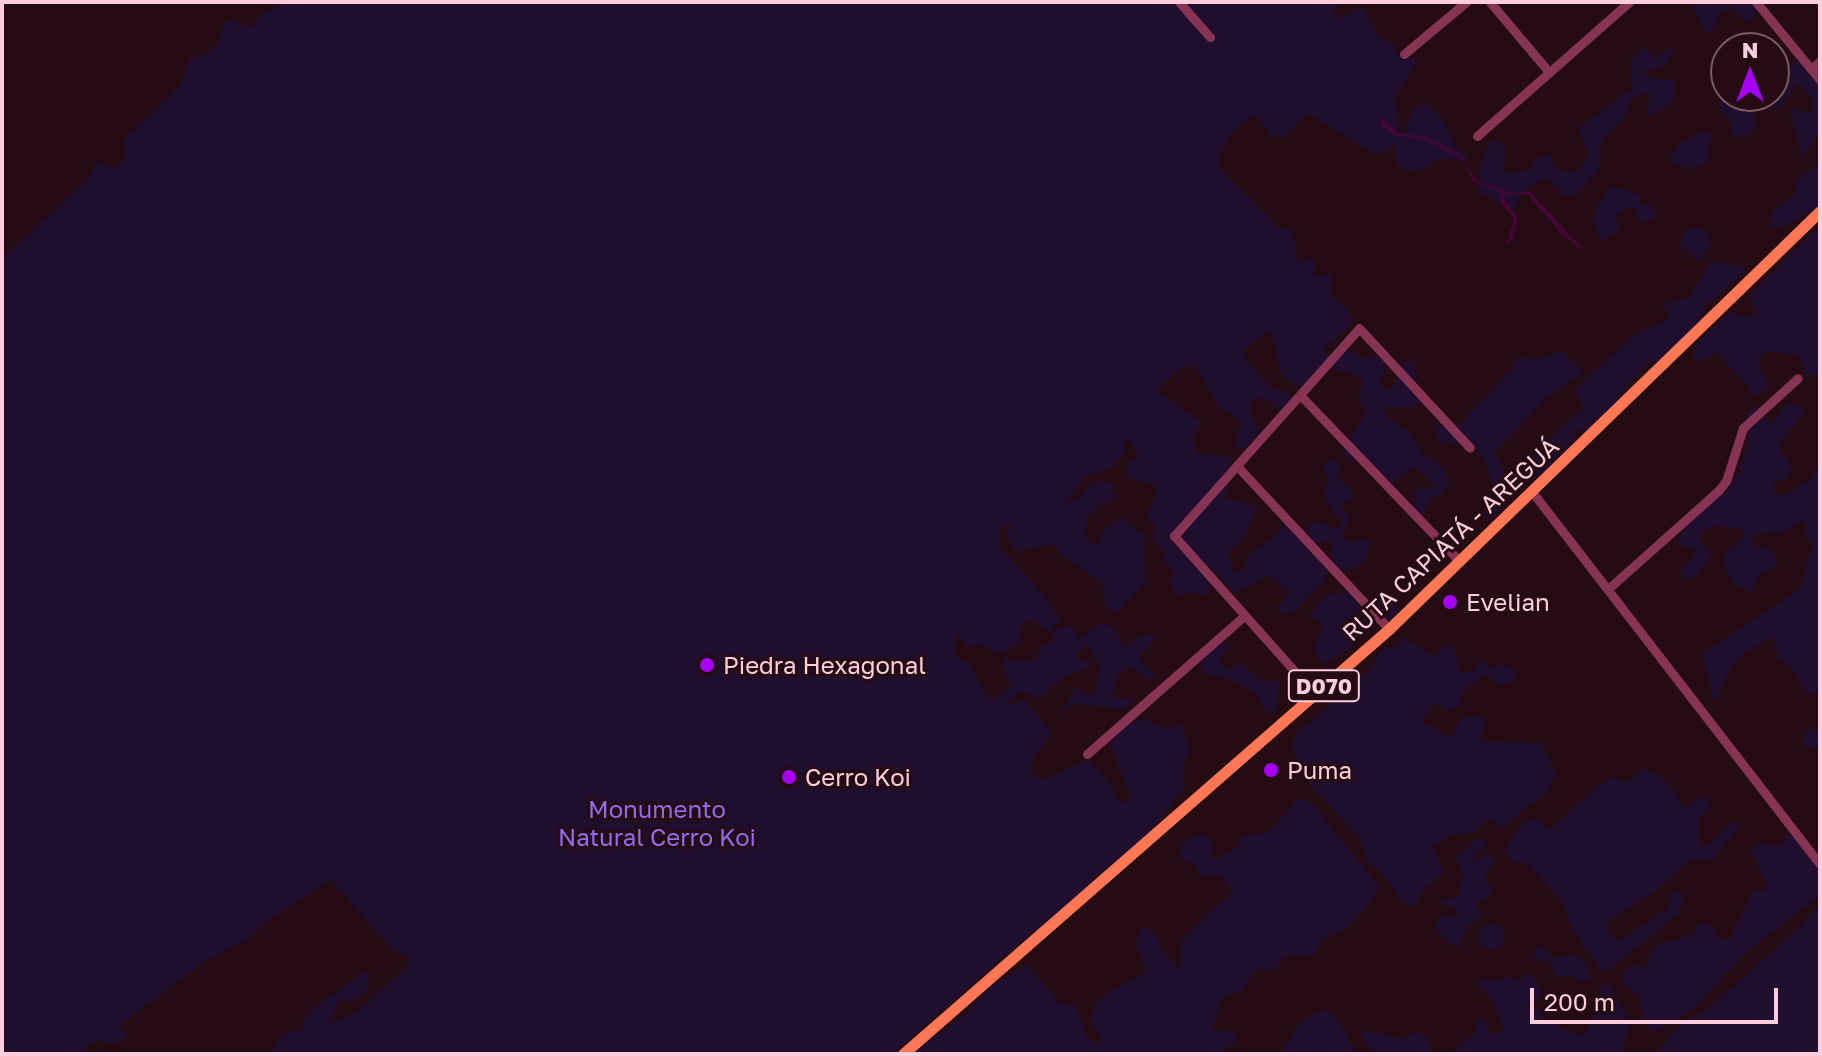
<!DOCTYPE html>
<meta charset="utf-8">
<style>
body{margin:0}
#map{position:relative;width:1822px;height:1056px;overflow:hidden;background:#240c12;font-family:"Golos Text",sans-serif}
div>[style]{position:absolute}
.green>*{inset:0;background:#1f0e2e}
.round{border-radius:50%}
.water>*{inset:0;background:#430536}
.minor>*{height:9px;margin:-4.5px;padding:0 4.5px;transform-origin:4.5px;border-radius:4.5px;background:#873353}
.major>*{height:11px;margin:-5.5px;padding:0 5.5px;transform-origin:5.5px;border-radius:5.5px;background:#f75}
.dots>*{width:22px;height:22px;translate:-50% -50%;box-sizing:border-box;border:4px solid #240c12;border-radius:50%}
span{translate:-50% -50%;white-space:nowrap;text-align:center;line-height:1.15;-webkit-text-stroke:6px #240c12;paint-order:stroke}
.shield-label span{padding:2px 6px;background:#240c12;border:2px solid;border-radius:6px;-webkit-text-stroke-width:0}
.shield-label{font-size:22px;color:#ffcede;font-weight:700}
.street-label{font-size:24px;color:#ffcede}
.poi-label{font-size:24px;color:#ffcede}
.left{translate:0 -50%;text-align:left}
.park-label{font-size:24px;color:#946aed}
.frame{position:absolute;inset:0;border:4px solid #ffcede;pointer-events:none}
.north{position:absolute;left:1710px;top:32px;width:80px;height:80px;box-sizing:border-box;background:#240c12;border:2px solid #7c5a64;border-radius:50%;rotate:0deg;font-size:22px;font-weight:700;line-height:32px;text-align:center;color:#ffcede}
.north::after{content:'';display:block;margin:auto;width:28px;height:36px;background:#a700f9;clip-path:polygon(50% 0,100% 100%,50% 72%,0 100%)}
.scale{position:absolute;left:1530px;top:988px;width:248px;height:36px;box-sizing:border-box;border:4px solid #ffcede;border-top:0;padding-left:10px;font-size:24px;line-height:28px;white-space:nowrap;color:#ffcede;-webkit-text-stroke:6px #240c12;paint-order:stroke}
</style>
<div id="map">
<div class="green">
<i style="clip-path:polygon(282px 2px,1343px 2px,1332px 9px,1338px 19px,1363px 6px,1379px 37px,1392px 43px,1399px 56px,1413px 57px,1416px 63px,1396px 97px,1399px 131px,1405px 134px,1412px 109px,1424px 102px,1440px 115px,1456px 147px,1468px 155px,1466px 161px,1440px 158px,1423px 170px,1403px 170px,1395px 162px,1395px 144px,1386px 153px,1373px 153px,1308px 113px,1285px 138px,1271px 136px,1255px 114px,1230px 136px,1219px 155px,1220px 169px,1279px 227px,1292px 229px,1298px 263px,1310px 258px,1315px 263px,1314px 276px,1332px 274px,1331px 295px,1349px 310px,1354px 323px,1324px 348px,1325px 355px,1345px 348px,1364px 358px,1377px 355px,1386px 365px,1380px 384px,1384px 390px,1391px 389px,1404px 364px,1416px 359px,1415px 386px,1422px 398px,1412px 408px,1385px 407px,1385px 414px,1413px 435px,1421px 453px,1444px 468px,1449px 481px,1444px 494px,1431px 498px,1423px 515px,1417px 513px,1413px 493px,1418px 487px,1437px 489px,1415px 467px,1393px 482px,1380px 478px,1369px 461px,1348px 461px,1342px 449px,1366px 414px,1359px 400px,1363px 378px,1321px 365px,1304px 386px,1291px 384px,1279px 369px,1271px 329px,1244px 350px,1244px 357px,1269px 386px,1289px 393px,1290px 401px,1280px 410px,1265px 398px,1252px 399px,1250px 412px,1259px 431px,1246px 448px,1233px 447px,1241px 422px,1219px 406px,1195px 366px,1182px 367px,1157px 390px,1202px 423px,1193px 439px,1197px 453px,1233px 457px,1224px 474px,1230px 479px,1225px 498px,1257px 507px,1244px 539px,1229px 552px,1233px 572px,1241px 573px,1250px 555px,1286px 525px,1326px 565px,1327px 578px,1293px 613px,1280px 614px,1277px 608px,1288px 593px,1270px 575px,1235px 593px,1217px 573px,1211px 575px,1208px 595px,1190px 592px,1177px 597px,1169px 579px,1174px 571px,1162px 560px,1165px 551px,1152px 538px,1156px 525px,1146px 517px,1157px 491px,1154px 485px,1128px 478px,1127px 464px,1139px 456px,1130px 441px,1124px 441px,1125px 454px,1111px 469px,1088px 475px,1065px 503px,1076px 500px,1093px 481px,1111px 482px,1116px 500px,1104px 505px,1094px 496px,1100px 507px,1088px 515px,1084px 534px,1096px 547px,1104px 529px,1121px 517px,1144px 535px,1146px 582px,1118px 612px,1106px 609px,1101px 582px,1062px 556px,1055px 544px,1015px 552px,1006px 534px,1012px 525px,1000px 528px,1000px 548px,1045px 596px,1060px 620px,1049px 632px,1033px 621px,1023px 622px,1018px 644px,1003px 653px,993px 653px,983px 644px,966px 647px,958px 632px,954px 655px,970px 664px,987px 697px,998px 698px,1010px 686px,1001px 665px,1005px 656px,1013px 662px,1035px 659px,1040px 647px,1052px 643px,1053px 634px,1065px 625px,1074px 628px,1077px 640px,1101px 623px,1115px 629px,1125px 647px,1144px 633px,1156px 637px,1138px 658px,1155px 675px,1153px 681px,1128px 666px,1116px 677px,1113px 698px,1135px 698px,1123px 710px,1073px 703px,1056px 719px,1076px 687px,1088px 696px,1094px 693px,1100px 666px,1086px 644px,1077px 653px,1078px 660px,1091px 661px,1085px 670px,1069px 674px,1040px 698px,1021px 692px,1002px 706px,1025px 700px,1052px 733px,1032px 761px,1031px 775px,1044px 779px,1088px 759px,1111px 783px,1118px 802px,1125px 803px,1130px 796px,1111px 747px,1120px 728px,1145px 718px,1163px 729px,1183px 724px,1190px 750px,1182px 768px,1185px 788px,1138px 846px,1094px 878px,1082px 903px,1031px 933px,893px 1054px,268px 1054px,285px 1033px,304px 1030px,302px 1021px,314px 1008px,364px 972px,370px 973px,368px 992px,352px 1001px,340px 1000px,329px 1023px,354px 1013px,408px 967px,407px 955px,394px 951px,330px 880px,270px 919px,252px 936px,204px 962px,124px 1022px,119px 1029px,127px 1032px,125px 1039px,112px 1044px,99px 1039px,78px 1054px,2px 1054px,2px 259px,86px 180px,97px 162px,115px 169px,125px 160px,123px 140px,180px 85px,189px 58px,200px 57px,217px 45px,223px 24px,231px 20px,252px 28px,258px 17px)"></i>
<i style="clip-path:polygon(1690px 2px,1756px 2px,1757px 11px,1747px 23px,1734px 9px,1721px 11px,1712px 31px,1705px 32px)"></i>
<i style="clip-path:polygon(1645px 46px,1654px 59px,1670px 47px,1675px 50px,1665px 66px,1645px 72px,1647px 78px,1675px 80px,1674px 100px,1652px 116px,1647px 111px,1650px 92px,1630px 99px,1624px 118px,1601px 142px,1600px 168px,1577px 194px,1565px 197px,1546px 177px,1523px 190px,1515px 209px,1479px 193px,1481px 162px,1489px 142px,1496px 140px,1506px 148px,1503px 167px,1509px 174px,1529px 169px,1539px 156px,1551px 154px,1555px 170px,1579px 171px,1588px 153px,1578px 128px,1633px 88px,1630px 60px)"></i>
<i style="clip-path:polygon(1797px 59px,1820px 88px,1820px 134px,1802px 157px,1791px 115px,1795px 108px,1807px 113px,1813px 109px,1811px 96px,1797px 83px,1779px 110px,1771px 108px,1768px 99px)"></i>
<i style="clip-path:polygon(1730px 96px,1746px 96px,1755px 116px,1755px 130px,1744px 138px,1731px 134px,1730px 120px,1720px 110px,1719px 103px)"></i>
<i style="clip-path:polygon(1706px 130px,1711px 135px,1707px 161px,1695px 169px,1675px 165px,1670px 159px,1681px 142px)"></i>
<i style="clip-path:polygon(1820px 162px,1820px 207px,1780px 228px,1768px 225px,1772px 212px,1794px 195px,1796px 181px)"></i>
<i style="clip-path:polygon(1612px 186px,1640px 195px,1640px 206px,1649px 204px,1656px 211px,1654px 219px,1638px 223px,1635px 208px,1626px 207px,1616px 216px,1619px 231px,1600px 241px,1593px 222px,1595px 208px)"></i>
<i style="clip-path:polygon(1698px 227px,1709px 236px,1710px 248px,1698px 262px,1679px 244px,1685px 230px)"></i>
<i style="clip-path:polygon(1815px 230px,1820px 232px,1820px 375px,1806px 375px,1798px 355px,1764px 351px,1758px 363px,1769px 388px,1756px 397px,1716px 351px,1707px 360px,1693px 360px,1695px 345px,1729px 313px,1755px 317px,1751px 295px)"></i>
<i style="clip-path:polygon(1710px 262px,1743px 265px,1745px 272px,1705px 306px,1702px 319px,1666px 357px,1647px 365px,1623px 390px,1609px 414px,1597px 418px,1589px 430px,1576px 430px,1573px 443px,1543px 477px,1529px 474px,1532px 455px,1583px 408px,1575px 390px,1637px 332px,1665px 321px,1669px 315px,1662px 304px,1689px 297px)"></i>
<i style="clip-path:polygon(1561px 351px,1583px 372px,1546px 398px,1495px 452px,1504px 470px,1508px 502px,1488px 522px,1483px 518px,1492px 486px,1487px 465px,1468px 438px,1456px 445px,1444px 441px,1440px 447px,1433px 423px,1446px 429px,1459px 425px,1511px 370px,1516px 357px,1536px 359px)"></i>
<i style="clip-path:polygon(1788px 402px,1805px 410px,1781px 443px,1780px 451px,1791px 464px,1789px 477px,1775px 481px,1773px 489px,1780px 497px,1792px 492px,1813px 476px,1820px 460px,1820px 689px,1813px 695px,1807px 693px,1790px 665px,1778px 659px,1775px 640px,1768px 638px,1742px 655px,1728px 672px,1718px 698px,1712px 698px,1703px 653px,1800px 589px,1812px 544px,1804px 533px,1805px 520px,1782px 533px,1755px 534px,1751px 540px,1755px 545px,1769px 549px,1778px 559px,1776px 566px,1759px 575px,1752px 593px,1734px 585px,1723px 567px,1725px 554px,1745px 534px,1741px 528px,1714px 526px,1702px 532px,1699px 536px,1711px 556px,1695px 578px,1684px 579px,1680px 572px,1697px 551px,1677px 544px,1688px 520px,1705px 502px,1727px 491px,1739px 473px,1749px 437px,1744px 426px,1749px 409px,1763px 406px,1770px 425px)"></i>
<i style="clip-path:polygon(1333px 459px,1341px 465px,1337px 476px,1352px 489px,1351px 499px,1341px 505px,1351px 519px,1340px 535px,1352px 543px,1362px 538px,1371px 542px,1365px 562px,1350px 570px,1339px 569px,1330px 554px,1332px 541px,1313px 543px,1306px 532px,1311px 523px,1322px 522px,1336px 530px,1342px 522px,1323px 497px,1328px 478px,1321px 465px)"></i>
<i style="clip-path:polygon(1349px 593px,1367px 614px,1368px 629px,1350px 650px,1326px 663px,1320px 661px,1313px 648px,1323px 625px,1309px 615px,1328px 594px)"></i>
<i class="round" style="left:1376px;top:597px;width:22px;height:22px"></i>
<i style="clip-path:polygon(1404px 637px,1433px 656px,1448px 644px,1454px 647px,1461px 674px,1474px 670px,1481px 659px,1490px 668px,1503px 664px,1515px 671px,1515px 679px,1503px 687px,1484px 674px,1463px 692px,1459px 706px,1446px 712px,1436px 702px,1421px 721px,1451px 737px,1461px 718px,1480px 716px,1485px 721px,1481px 741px,1542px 743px,1557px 776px,1546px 793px,1502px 828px,1488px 818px,1475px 832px,1449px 835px,1433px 847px,1444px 872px,1423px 890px,1415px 907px,1403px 903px,1379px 870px,1367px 863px,1359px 837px,1308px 783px,1291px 746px,1296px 734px,1370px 669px,1381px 650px,1395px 647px)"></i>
<i style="clip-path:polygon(1222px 642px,1228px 646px,1219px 661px,1222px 665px,1228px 669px,1241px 663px,1260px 681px,1280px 681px,1276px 713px,1264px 710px,1256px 693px,1227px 678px,1202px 673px,1201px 659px)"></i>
<i class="round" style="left:1802px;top:729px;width:20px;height:20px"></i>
<i style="clip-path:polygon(1645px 767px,1667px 782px,1686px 809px,1696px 799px,1708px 797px,1709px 809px,1698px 818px,1700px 844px,1706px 847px,1730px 824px,1737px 822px,1738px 829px,1712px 860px,1692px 859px,1656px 891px,1608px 921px,1609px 934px,1620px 941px,1668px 908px,1674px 890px,1685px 896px,1679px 914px,1607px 971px,1600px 969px,1571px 927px,1561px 900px,1527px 863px,1513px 862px,1504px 850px,1524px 822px,1537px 818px,1550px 830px,1600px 784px,1613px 777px,1624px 783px)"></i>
<i style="clip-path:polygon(1308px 799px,1380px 887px,1365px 909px,1344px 930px,1324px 939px,1312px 956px,1285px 956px,1272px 971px,1258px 968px,1241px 991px,1222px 998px,1212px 1030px,1235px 1031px,1235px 1044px,1214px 1054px,908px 1054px,965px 1015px,993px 985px,1027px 964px,1061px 1005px,1075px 1004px,1087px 1039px,1099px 1044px,1100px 1037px,1089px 1019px,1100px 997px,1147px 972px,1136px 945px,1138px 932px,1143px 927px,1155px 932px,1162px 951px,1180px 970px,1180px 941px,1232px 892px,1220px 875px,1200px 876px,1194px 864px,1180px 859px,1180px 844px,1203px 833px,1213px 843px,1211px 857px,1216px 860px,1237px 847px,1242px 835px,1268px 833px,1295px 801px)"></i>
<i style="clip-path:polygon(1792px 832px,1820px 864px,1820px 895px,1745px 954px,1696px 1007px,1653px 1033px,1644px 1022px,1638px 994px,1621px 982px,1622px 975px,1634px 965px,1648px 967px,1649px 955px,1659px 944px,1693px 935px,1700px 922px,1713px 926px,1717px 939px,1730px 939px,1753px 890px,1765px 891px,1767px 886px,1750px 851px,1760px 842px,1780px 846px)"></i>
<i style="clip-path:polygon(1478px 837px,1487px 844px,1474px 855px,1476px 862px,1486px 853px,1495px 857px,1485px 879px,1493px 889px,1487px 899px,1475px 903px,1482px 916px,1468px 925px,1459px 947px,1446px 941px,1434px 926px,1442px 915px,1459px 917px,1458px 910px,1436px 901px,1457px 897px,1463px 873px,1455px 859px)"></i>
<i style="clip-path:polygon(1820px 904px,1820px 1054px,1654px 1054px,1687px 1019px,1707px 1010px,1801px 926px)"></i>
<i class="round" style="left:1479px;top:924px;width:26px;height:26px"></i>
<i style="clip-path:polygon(1539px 945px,1553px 958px,1576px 954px,1588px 965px,1591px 978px,1581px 982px,1569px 975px,1556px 977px,1549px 962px,1532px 957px)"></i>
<i style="clip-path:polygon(1524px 974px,1530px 974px,1543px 990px,1536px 1002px,1530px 1000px,1528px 1009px,1542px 1009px,1543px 1019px,1583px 1037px,1599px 1001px,1601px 984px,1611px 986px,1630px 1023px,1621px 1054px,1450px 1054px,1474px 1034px,1476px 1020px,1483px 1018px,1491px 1035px,1503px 1031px,1493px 1000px,1478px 986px,1480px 979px,1498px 981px,1503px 976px,1521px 981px)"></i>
<i style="clip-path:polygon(1321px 1009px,1334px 1014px,1357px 1054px,1274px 1054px,1282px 1052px,1298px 1025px)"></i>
<i style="clip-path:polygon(1366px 1030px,1402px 1039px,1416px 1032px,1429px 1037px,1431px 1054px,1370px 1050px,1360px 1033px)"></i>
</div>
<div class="water">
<i style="clip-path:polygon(1381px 117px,1398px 133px,1427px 137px,1461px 155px,1476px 180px,1510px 193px,1529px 191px,1586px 252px,1564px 237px,1527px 194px,1502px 195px,1518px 218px,1513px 239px,1506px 245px,1514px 218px,1501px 204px,1500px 192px,1472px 181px,1466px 164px,1455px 155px,1423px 139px,1396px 136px,1381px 125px)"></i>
</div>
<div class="minor">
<i style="left:1179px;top:2px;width:47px;rotate:48.5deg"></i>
<i style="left:1490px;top:2px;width:92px;rotate:49.9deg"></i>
<i style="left:1756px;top:2px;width:101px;rotate:50.6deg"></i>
<i style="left:1404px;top:54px;width:81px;rotate:-40deg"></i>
<i style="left:1811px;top:69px;width:12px;rotate:-42deg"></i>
<i style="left:1477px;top:136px;width:203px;rotate:-41.4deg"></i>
<i style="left:1300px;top:395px;width:231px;rotate:46.2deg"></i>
<i style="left:1237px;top:466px;width:223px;rotate:47deg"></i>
<i style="left:1533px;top:493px;width:469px;rotate:52.3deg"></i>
<i style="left:1608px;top:589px;width:147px;rotate:-41.7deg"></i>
<i style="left:1718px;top:491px;width:13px;rotate:-51deg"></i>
<i style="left:1726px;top:481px;width:56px;rotate:-72.2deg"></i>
<i style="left:1743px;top:428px;width:74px;rotate:-42.3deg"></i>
<i style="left:1315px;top:694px;width:212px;rotate:-131.7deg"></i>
<i style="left:1174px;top:536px;width:278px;rotate:-48.3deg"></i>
<i style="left:1359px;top:328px;width:163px;rotate:47.2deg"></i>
<i style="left:1087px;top:754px;width:210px;rotate:-41.3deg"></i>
</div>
<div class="major">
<i style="left:903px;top:1054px;width:646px;rotate:-41.17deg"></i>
<i style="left:1389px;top:629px;width:600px;rotate:-44.12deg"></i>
</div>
<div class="dots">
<i style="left:1450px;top:602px;background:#a700f9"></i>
<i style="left:707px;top:665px;background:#a700f9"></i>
<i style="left:1271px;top:770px;background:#a700f9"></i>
<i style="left:789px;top:777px;background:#a700f9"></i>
</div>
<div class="shield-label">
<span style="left:1324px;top:686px">D070</span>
</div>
<div class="street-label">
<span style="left:1450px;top:539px;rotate:-43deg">RUTA CAPIATÁ - AREGUÁ</span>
</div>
<div class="poi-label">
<span class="left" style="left:1466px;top:602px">Evelian</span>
<span class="left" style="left:723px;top:665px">Piedra Hexagonal</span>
<span class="left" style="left:1287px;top:770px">Puma</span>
<span class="left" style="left:805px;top:777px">Cerro Koi</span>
</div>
<div class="park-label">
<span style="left:657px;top:823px">Monumento<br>Natural Cerro Koi</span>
</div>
<div class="frame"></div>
<div class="north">N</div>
<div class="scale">200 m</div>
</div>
